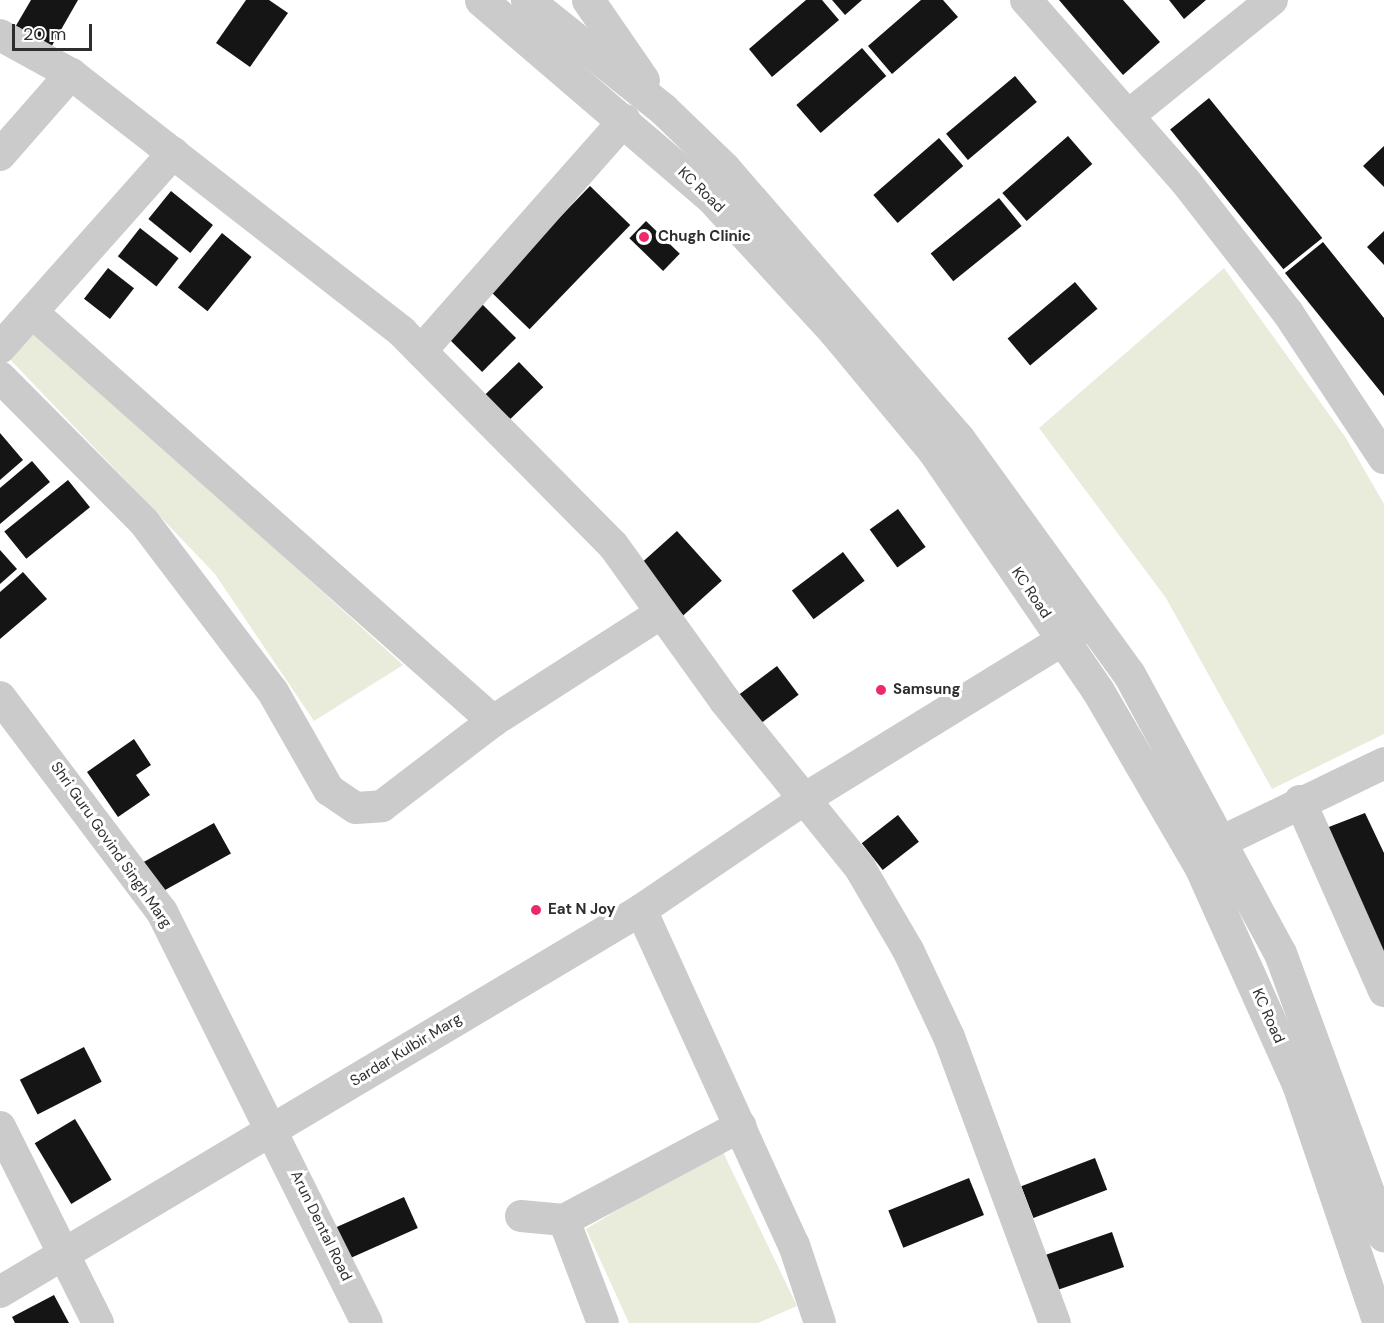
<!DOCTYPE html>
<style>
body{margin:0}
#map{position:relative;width:1384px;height:1323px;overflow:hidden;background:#fff;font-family:"DM Sans",sans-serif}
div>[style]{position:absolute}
.green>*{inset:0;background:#e9ecdb}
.building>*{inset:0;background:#151515;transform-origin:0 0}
.minor>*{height:32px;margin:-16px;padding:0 16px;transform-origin:16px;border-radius:16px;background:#cbcbcb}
.tertiary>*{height:33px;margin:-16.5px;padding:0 16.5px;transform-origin:16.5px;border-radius:16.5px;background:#cbcbcb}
.dots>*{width:16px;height:16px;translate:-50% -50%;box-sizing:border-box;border:3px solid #fff;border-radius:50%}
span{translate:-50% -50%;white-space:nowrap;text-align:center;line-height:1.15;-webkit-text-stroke:6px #fff;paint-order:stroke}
.street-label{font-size:15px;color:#2e2e2e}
.poi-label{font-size:15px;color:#2e2e2e;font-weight:700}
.left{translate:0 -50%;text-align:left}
.scale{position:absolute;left:12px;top:24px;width:80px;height:27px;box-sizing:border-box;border:3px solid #2e2e2e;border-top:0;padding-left:8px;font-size:18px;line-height:21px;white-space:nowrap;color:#2e2e2e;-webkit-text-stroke:4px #fff;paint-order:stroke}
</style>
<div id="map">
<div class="green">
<i style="clip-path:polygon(1224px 268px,1346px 438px,1384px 504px,1384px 734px,1272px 789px,1166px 598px,1039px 428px)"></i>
<i style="clip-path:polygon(26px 322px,403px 665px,314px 721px,215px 574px,3px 352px)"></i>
<i style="clip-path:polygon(721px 1148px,797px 1306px,758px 1323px,629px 1323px,586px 1229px)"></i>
</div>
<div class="building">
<i style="clip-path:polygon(31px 0,78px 0,50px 49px,14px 29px)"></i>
<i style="clip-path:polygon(246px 0,269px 0,288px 13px,250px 67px,216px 43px)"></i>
<i style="clip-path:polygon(806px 0,822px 0,839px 20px,772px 77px,749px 49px)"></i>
<i style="clip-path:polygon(832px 0,862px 0,845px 15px)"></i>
<i style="clip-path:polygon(921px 0,943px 0,958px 17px,892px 74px,868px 46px)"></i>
<i style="clip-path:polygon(1059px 0,1123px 0,1160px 42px,1123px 75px)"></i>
<i style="clip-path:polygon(1169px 0,1206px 0,1184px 19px)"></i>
<i style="left:862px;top:48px;width:37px;height:87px;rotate:49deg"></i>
<i style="left:1015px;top:76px;width:34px;height:90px;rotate:50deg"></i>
<i style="left:1209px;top:98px;width:180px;height:50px;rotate:51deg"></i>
<i style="left:1068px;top:136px;width:37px;height:87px;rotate:49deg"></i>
<i style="left:939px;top:138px;width:37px;height:87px;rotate:49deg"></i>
<i style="clip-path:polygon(1384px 146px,1384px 187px,1363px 166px)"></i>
<i style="left:590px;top:186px;width:56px;height:145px;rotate:44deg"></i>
<i style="left:171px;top:191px;width:54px;height:36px;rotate:39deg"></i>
<i style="left:999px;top:198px;width:36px;height:88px;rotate:51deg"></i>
<i style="left:646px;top:221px;width:47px;height:24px;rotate:44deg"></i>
<i style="left:140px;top:228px;width:49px;height:36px;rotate:38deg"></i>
<i style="clip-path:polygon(1384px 231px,1384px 265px,1367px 247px)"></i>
<i style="left:222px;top:233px;width:38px;height:70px;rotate:39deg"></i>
<i style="clip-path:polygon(1323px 242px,1384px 318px,1384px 396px,1285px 273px)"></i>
<i style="left:108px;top:268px;width:33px;height:39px;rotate:38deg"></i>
<i style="left:1075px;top:282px;width:35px;height:88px;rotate:50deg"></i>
<i style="left:480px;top:302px;width:51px;height:48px;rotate:45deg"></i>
<i style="left:519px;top:362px;width:35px;height:52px;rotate:46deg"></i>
<i style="clip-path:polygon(0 433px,23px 460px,0 480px)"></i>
<i style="clip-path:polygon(32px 461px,50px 482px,0 524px,0 488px)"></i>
<i style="left:68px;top:480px;width:35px;height:82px;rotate:51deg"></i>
<i style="left:898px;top:509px;width:47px;height:35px;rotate:54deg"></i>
<i style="left:677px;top:531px;width:67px;height:52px;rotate:48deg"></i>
<i style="clip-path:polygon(0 550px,17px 569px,0 584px)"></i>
<i style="left:843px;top:552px;width:36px;height:64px;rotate:53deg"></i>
<i style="clip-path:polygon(23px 572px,47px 599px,0 639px,0 592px)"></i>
<i style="left:777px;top:666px;width:36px;height:47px;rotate:53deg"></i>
<i style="clip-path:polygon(134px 739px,151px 765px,136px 775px,150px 795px,118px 817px,87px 772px)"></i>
<i style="clip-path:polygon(1365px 813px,1384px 853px,1384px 962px,1321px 830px)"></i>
<i style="left:898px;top:815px;width:34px;height:46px;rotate:52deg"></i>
<i style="left:214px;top:823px;width:35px;height:82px;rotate:61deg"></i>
<i style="left:84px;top:1047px;width:39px;height:72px;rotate:63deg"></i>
<i style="left:75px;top:1119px;width:71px;height:47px;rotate:59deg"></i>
<i style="left:1095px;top:1158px;width:34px;height:79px;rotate:69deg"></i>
<i style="left:969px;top:1178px;width:40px;height:87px;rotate:68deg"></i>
<i style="left:404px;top:1197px;width:34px;height:84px;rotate:66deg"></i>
<i style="left:1112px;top:1232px;width:37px;height:82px;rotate:71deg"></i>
<i style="clip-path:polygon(54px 1295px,69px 1323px,15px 1323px,12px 1317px)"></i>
</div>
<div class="minor">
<i style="left:1026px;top:0;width:242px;rotate:48.7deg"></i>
<i style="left:1186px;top:182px;width:166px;rotate:52.1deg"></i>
<i style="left:1288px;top:313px;width:174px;rotate:56.5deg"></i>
<i style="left:0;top:35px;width:81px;rotate:28.8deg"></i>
<i style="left:71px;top:74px;width:420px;rotate:37.9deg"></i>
<i style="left:402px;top:332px;width:300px;rotate:45.3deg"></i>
<i style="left:613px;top:545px;width:192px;rotate:54.3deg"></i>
<i style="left:725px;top:701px;width:215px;rotate:51deg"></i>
<i style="left:860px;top:868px;width:95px;rotate:59.7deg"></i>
<i style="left:908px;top:950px;width:96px;rotate:64.8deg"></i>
<i style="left:949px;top:1037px;width:305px;rotate:69.7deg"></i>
<i style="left:1128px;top:116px;width:185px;rotate:-38.9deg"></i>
<i style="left:0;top:155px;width:108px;rotate:-48.8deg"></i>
<i style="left:33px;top:313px;width:615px;rotate:41.57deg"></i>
<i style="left:0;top:348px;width:261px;rotate:-48.4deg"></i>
<i style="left:421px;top:351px;width:308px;rotate:-48.6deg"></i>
<i style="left:0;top:377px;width:204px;rotate:45.2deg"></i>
<i style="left:144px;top:522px;width:213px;rotate:52.8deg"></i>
<i style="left:273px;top:692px;width:113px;rotate:60.3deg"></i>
<i style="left:329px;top:790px;width:32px;rotate:34deg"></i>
<i style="left:356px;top:808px;width:26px;rotate:-4deg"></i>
<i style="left:382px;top:806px;width:140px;rotate:-37.4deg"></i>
<i style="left:493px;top:721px;width:200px;rotate:-32.7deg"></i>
<i style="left:0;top:697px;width:269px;rotate:53deg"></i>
<i style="left:162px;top:912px;width:459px;rotate:63.5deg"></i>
<i style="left:1300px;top:801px;width:208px;rotate:66.1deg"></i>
<i style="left:1196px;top:854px;width:209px;rotate:-25.8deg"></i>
<i style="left:641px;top:910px;width:368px;rotate:65.5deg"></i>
<i style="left:794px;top:1245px;width:82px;rotate:71.6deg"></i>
<i style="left:0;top:1127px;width:219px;rotate:63.4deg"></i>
<i style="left:521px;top:1216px;width:43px;rotate:5.3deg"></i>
<i style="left:564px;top:1220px;width:200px;rotate:-28deg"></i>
<i style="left:564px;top:1220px;width:110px;rotate:69.3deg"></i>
<i style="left:0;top:1292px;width:746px;rotate:-30.79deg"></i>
<i style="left:641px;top:910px;width:199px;rotate:-34.2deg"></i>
<i style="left:806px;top:798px;width:329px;rotate:-31.6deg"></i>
</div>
<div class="tertiary">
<i style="left:481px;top:0;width:301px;rotate:40.6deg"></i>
<i style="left:710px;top:196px;width:185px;rotate:47.4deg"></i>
<i style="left:835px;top:332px;width:153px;rotate:50.3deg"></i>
<i style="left:933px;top:450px;width:292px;rotate:55.6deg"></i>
<i style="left:1098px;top:691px;width:203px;rotate:59.8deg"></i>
<i style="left:1200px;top:866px;width:239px;rotate:65.8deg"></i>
<i style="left:1298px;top:1084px;width:252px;rotate:71.3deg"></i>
<i style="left:527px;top:0;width:174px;rotate:38.7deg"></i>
<i style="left:663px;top:109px;width:85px;rotate:44deg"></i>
<i style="left:724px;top:168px;width:357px;rotate:49.1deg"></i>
<i style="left:958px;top:438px;width:291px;rotate:54.1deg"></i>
<i style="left:1129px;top:674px;width:317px;rotate:61.6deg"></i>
<i style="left:1280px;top:953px;width:301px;rotate:69.8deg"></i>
<i style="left:588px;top:0;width:97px;rotate:55.5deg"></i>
</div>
<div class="dots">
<i style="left:644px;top:237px;background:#ed286c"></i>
<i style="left:881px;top:690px;background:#ed286c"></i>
<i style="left:536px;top:910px;background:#ed286c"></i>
</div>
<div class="street-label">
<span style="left:701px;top:190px;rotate:44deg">KC Road</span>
<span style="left:1031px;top:593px;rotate:56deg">KC Road</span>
<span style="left:111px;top:845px;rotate:55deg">Shri Guru Govind Singh Marg</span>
<span style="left:1268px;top:1016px;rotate:66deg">KC Road</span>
<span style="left:406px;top:1050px;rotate:-31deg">Sardar Kulbir Marg</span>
<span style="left:321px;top:1226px;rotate:64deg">Arun Dental Road</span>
</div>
<div class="poi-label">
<span class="left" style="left:658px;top:237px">Chugh Clinic</span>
<span class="left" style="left:893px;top:690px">Samsung</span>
<span class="left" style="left:548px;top:910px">Eat N Joy</span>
</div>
<div class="scale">20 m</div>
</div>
